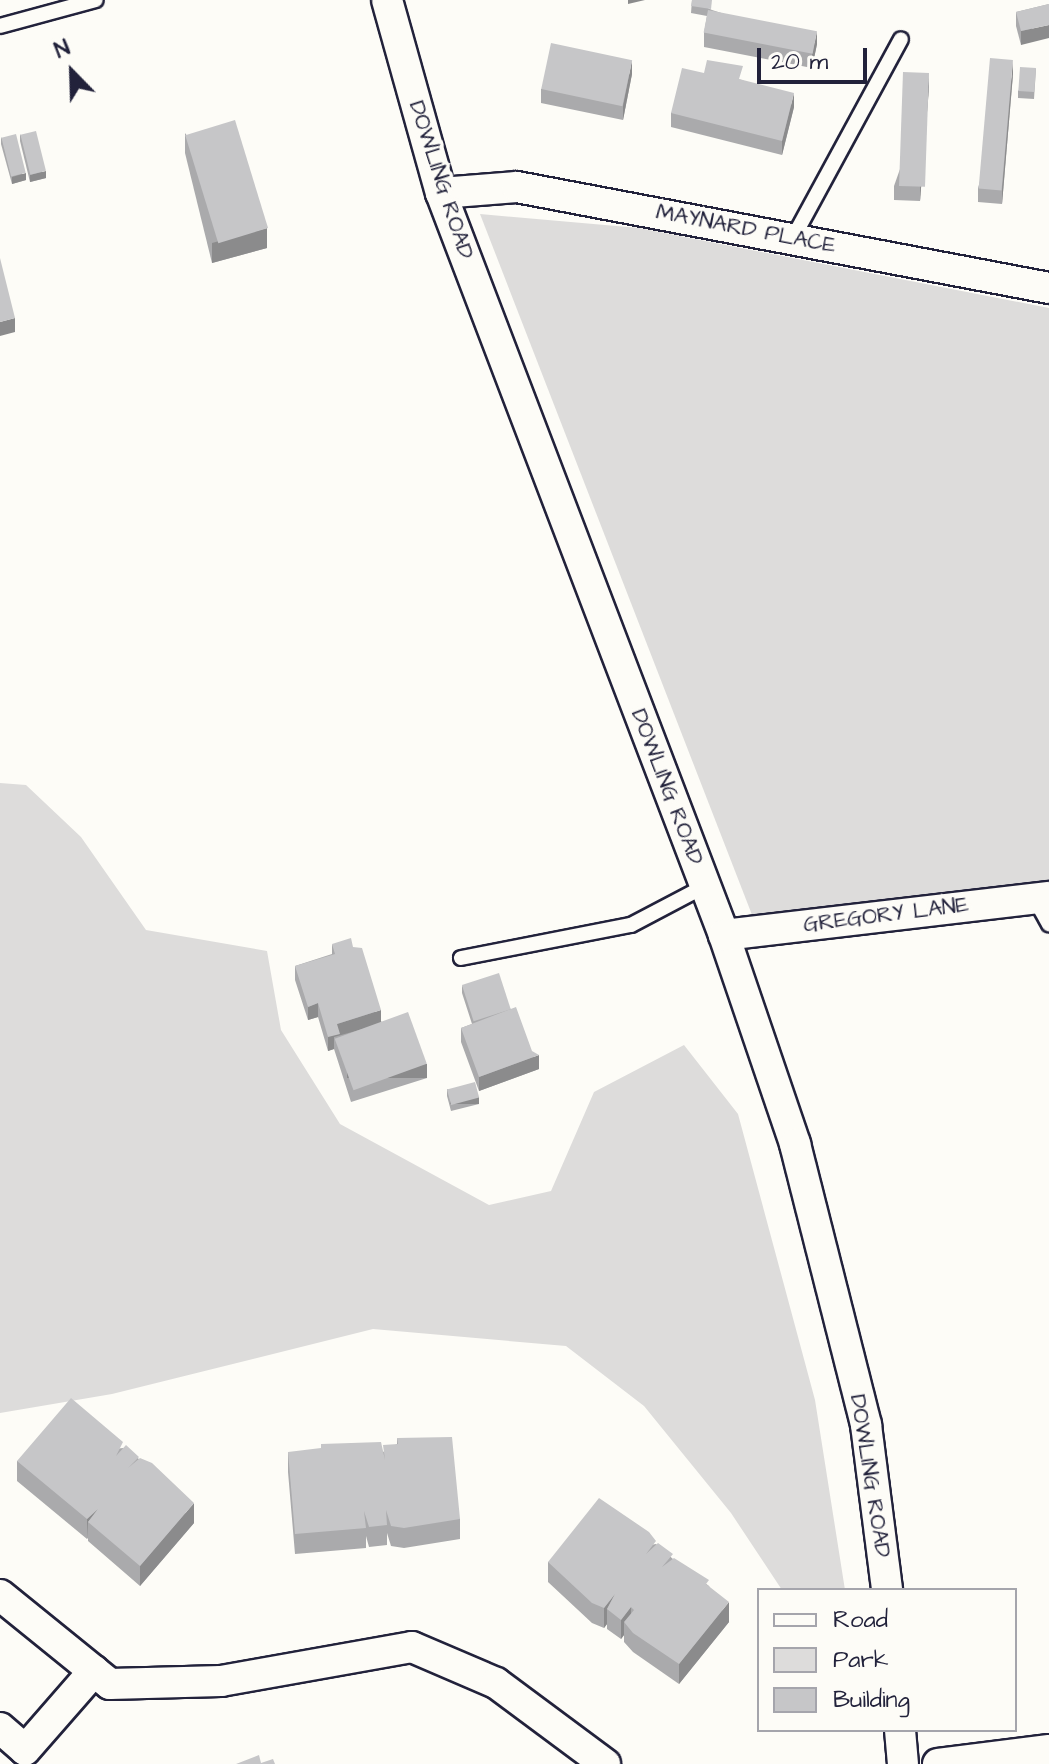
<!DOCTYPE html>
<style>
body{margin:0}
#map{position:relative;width:1049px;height:1764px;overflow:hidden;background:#fdfcf7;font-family:"Architects Daughter",sans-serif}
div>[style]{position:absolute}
.green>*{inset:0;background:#dddcdb}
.roads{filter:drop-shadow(2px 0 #22223b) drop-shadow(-2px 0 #22223b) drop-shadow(0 2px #22223b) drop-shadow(0 -2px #22223b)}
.service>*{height:14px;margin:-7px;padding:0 7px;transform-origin:7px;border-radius:7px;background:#fdfcf7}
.minor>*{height:30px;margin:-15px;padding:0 15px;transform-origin:15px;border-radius:15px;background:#fdfcf7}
.wall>*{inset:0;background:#aaaaac}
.shaded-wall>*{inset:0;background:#8b8b8c;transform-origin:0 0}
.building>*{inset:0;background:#c6c6c8;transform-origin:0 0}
span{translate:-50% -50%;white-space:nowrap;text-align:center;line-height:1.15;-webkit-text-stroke:7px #fdfcf7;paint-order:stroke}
.street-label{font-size:22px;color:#22223b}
.legend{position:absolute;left:757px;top:1588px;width:260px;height:144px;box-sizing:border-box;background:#fdfcf7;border:2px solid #a5a5ac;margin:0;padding:10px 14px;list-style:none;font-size:24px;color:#22223b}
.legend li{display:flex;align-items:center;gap:16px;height:40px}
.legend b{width:40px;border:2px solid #a5a5ac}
.north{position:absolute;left:32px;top:32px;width:80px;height:80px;-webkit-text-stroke:6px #fdfcf7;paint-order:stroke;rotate:337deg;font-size:22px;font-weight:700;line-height:32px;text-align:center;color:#22223b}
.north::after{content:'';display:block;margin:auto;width:28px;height:36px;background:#22223b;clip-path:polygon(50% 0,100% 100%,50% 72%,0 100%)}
.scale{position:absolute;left:757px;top:48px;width:110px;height:36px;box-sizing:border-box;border:4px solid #22223b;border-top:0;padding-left:10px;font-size:24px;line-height:28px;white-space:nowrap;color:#22223b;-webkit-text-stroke:6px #fdfcf7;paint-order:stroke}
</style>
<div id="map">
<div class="green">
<i style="clip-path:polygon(480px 214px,639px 228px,1049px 308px,1049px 880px,754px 920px)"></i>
<i style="clip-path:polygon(0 783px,26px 785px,81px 837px,146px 930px,267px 951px,281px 1030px,340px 1124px,489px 1205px,551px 1191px,594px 1092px,684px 1045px,738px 1114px,815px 1400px,845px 1590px,782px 1590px,731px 1513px,644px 1406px,566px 1346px,373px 1329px,112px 1394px,0 1413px)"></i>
</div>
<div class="roads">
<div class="service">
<i style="left:0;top:26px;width:99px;rotate:-15.2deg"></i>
<i style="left:793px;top:238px;width:226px;rotate:-61.5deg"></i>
<i style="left:1035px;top:899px;width:29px;rotate:61deg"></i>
<i style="left:461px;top:958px;width:173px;rotate:-11deg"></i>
<i style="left:631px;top:925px;width:84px;rotate:-27.8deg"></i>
</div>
<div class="minor">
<i style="left:387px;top:0;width:200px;rotate:74.4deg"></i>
<i style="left:441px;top:193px;width:794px;rotate:69.12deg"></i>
<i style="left:724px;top:935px;width:221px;rotate:71.2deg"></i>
<i style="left:795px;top:1144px;width:290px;rotate:75.8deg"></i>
<i style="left:866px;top:1425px;width:166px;rotate:82.7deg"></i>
<i style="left:441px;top:193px;width:76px;rotate:-4.5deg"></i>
<i style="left:517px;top:187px;width:542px;rotate:10.75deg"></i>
<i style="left:724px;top:935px;width:327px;rotate:-6.7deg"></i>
<i style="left:0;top:1595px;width:141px;rotate:39deg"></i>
<i style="left:110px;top:1684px;width:111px;rotate:-1.5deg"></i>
<i style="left:221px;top:1681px;width:194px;rotate:-10.1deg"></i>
<i style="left:412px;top:1647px;width:91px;rotate:23.2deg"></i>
<i style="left:496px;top:1683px;width:136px;rotate:36.6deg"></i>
<i style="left:0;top:1728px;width:33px;rotate:41deg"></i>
<i style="left:25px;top:1750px;width:105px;rotate:-48.9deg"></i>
<i style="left:900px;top:1730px;width:34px;rotate:85deg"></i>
<i style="left:938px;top:1764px;width:112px;rotate:-7.2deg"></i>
</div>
</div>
<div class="wall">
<i style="clip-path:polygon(692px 0,712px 10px,817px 44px,812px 68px,704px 47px,704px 33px,707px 16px,691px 13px)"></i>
<i style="clip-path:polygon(1049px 4px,1021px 45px,1016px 26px,1016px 12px)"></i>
<i style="clip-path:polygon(1036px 68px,1034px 99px,1018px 98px,1018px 91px)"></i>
<i style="clip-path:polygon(704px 73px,742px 80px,794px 107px,782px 155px,671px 127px,671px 113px)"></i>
<i style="clip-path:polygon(632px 74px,623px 120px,541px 103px,541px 89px)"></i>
<i style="clip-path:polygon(1013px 74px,1002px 204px,978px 202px,978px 188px)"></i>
<i style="clip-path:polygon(929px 87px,920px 201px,894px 200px,894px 186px)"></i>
<i style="clip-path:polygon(185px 133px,267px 248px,212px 263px,185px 153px)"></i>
<i style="clip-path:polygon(20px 134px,46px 178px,30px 182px,20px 141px)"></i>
<i style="clip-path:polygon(1px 137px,26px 180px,12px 184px,1px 144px)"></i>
<i style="clip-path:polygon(332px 944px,381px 1021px,427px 1078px,351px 1102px,334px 1049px,328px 1051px,318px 1017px,308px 1020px,295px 980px,295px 966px,332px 954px)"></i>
<i style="clip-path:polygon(462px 986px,511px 1009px,539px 1069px,479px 1091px,461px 1042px,461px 1028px,472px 1024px,462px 993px)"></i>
<i style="clip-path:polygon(447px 1089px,479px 1104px,451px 1111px,447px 1096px)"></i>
<i style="clip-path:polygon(397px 1438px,460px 1519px,460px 1539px,404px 1548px,391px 1546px,387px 1533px,387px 1545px,369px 1547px,366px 1536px,366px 1548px,295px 1554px,288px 1472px,288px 1452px,383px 1452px,397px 1444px)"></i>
<i style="clip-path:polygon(123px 1448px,139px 1459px,194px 1523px,140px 1586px,88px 1541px,88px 1538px,87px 1539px,17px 1481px,17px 1461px)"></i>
<i style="clip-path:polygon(656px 1544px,673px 1559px,709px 1586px,729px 1622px,679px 1684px,633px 1652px,624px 1642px,624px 1635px,621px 1639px,607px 1629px,607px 1624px,604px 1628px,592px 1623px,548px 1582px,548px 1562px)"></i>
</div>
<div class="shaded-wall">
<i style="clip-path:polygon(628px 0,645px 0,628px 4px)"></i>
<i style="clip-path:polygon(1049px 25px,1049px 38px,1021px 45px,1021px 31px)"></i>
<i style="clip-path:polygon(817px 31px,817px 44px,812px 68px,812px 55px)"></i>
<i style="clip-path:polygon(632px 60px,632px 74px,623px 120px,623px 106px)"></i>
<i style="clip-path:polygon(1013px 60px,1013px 74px,1002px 204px,1002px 190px)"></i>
<i style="clip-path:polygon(929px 73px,929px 87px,920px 201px,920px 187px)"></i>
<i style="clip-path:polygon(794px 93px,794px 107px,782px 155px,782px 141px)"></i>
<i style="clip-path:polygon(46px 171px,46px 178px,30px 182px,30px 175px)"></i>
<i style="clip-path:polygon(26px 173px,26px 180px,12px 184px,12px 177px)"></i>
<i style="clip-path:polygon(267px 228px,267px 248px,212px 263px,212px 243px)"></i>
<i style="clip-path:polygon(15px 318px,15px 332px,0 336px,0 322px)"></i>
<i style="clip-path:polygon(318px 1003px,318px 1017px,308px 1020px,308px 1007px)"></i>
<i style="clip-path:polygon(381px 1010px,381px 1024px,334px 1037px,334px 1049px,328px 1051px,328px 1037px,337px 1024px)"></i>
<i style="clip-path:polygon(539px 1055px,539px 1069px,479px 1091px,479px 1077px)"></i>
<i style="left:427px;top:1064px;width:14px;height:80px;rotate:90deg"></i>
<i style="left:479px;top:1097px;width:7px;height:29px;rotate:90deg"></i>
<i style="clip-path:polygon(194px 1503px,194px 1523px,140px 1586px,140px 1566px)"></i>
<i style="clip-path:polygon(98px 1509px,88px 1522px,87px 1539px,87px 1519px)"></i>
<i style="clip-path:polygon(615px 1594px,607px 1609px,607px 1624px,604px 1628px,604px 1608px)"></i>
<i style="clip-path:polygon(729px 1602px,729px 1622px,679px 1684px,679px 1664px)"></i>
<i style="clip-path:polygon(631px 1607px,631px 1627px,624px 1622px,624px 1635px,621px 1639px,621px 1620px)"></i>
</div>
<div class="building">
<i style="clip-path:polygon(692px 0,712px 0,711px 9px,691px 6px)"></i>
<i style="clip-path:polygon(1049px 4px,1049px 25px,1021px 31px,1016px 12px)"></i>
<i style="left:708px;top:10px;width:111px;height:23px;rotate:11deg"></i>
<i style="left:551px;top:43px;width:83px;height:47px;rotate:12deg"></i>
<i style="left:990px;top:58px;width:23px;height:131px;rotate:5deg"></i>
<i style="clip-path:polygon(707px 60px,743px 66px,739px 79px,794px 93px,782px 141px,671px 113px,682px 68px,704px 73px)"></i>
<i style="left:1020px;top:67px;width:16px;height:24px;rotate:4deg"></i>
<i style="left:903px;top:72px;width:26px;height:114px;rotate:2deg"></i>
<i style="left:235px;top:120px;width:113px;height:52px;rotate:73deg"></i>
<i style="left:36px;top:131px;width:41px;height:16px;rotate:76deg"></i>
<i style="left:16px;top:134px;width:40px;height:15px;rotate:76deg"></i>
<i style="clip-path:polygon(0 258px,15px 318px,0 322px)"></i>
<i style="clip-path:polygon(351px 938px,353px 947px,362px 948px,381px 1010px,337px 1024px,340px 1034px,328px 1037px,318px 1003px,308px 1007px,295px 966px,335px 954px,332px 944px)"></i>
<i style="left:499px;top:973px;width:38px;height:39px;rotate:72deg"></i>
<i style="clip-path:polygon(516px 1007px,532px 1051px,539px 1055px,479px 1077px,461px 1028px)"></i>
<i style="left:408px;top:1012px;width:55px;height:78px;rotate:70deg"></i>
<i style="left:475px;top:1082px;width:16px;height:29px;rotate:75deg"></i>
<i style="clip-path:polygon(71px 1398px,123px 1442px,116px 1456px,126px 1445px,139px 1457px,128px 1468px,140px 1458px,152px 1463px,194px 1503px,140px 1566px,88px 1522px,98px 1509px,87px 1519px,17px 1461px)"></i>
<i style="clip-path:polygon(452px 1437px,460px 1519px,404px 1528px,391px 1526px,386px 1510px,387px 1525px,369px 1527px,364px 1511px,366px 1528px,295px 1534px,288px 1452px,321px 1448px,321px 1444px,381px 1442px,385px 1460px,383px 1445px,398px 1444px,397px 1438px)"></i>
<i style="clip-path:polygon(599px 1498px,649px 1532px,656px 1541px,646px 1554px,658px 1543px,673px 1554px,662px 1567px,674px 1558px,709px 1580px,706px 1584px,729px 1602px,679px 1664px,633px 1633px,624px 1622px,634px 1610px,631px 1607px,621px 1620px,607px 1609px,615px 1594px,604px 1608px,592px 1603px,548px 1562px)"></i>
<i style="clip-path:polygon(259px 1755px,261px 1763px,273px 1759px,275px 1764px,236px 1764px)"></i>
</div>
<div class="street-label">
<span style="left:441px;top:180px;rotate:72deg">DOWLING ROAD</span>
<span style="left:746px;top:229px;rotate:11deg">MAYNARD PLACE</span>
<span style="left:667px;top:787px;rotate:69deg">DOWLING ROAD</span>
<span style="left:886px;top:915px;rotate:-7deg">GREGORY LANE</span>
<span style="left:870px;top:1476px;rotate:81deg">DOWLING ROAD</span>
</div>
<ul class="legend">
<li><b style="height:10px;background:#fdfcf7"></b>Road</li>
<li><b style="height:22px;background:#dddcdb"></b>Park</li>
<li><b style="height:22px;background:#c6c6c8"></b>Building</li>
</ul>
<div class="north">N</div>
<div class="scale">20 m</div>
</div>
